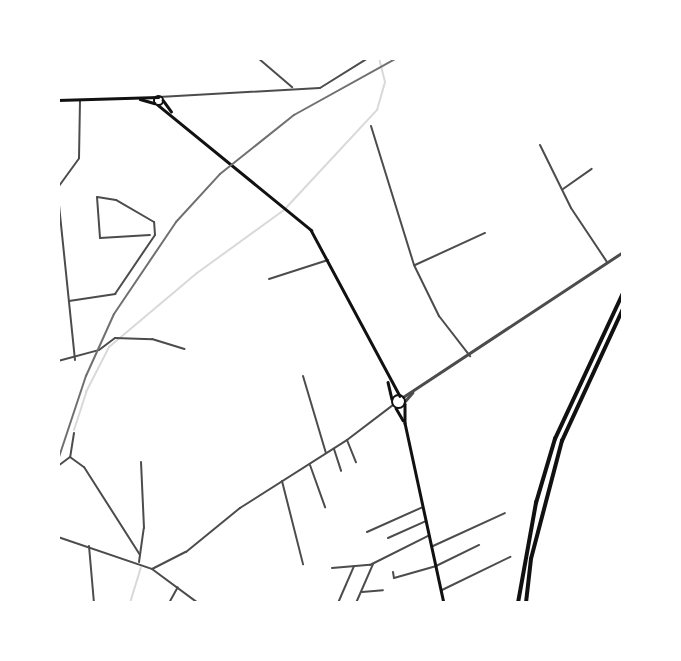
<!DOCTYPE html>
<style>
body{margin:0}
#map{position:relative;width:681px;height:661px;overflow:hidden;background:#fff;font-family:"Fira Sans Condensed",sans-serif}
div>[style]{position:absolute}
.stream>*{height:2px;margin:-1px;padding:0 1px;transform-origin:1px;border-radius:1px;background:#d9d9d9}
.minor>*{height:2px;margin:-1px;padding:0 1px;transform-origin:1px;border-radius:1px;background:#4c4c4c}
.tertiary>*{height:2.5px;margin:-1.25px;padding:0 1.25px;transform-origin:1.25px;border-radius:1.25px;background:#4c4c4c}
.secondary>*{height:2.5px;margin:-1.25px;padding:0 1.25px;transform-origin:1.25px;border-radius:1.25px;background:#111}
.secondary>.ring{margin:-1.25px;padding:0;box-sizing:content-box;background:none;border:2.5px solid #111;border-radius:50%}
.motorway>*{height:3.5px;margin:-1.75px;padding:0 1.75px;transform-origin:1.75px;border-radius:1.75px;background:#111}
.rail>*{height:2px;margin:-1px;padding:0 1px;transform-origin:1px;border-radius:1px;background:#707070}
span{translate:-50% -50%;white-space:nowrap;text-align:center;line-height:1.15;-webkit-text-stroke:6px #fff;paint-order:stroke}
.frame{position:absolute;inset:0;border:60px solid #fff;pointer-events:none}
</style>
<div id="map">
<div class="stream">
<i style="left:74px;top:430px;width:40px;rotate:-72deg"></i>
<i style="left:86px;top:392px;width:51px;rotate:-62.9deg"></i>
<i style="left:109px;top:347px;width:115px;rotate:-40.1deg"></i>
<i style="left:197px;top:273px;width:107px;rotate:-35.9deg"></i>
<i style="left:284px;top:210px;width:137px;rotate:-47.1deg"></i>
<i style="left:377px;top:110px;width:29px;rotate:-74deg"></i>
<i style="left:385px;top:82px;width:25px;rotate:-104deg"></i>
<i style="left:130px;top:603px;width:37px;rotate:-73deg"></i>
</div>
<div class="minor">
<i style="left:258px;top:58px;width:45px;rotate:40.5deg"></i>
<i style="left:159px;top:97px;width:161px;rotate:-3.2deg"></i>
<i style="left:320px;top:88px;width:57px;rotate:-32deg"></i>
<i style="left:371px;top:126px;width:145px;rotate:72.8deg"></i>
<i style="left:414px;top:265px;width:57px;rotate:63.9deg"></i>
<i style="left:439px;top:316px;width:51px;rotate:52.2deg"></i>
<i style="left:540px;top:145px;width:70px;rotate:63.8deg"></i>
<i style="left:571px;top:208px;width:65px;rotate:56.3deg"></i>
<i style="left:563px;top:189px;width:35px;rotate:-35deg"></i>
<i style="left:415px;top:265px;width:77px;rotate:-24.6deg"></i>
<i style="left:269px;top:279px;width:62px;rotate:-17.9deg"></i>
<i style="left:69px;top:301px;width:47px;rotate:-8.7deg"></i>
<i style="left:115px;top:294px;width:71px;rotate:-55.9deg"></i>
<i style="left:155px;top:235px;width:13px;rotate:-94deg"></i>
<i style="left:154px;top:222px;width:44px;rotate:-149.9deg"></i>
<i style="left:116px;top:200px;width:19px;rotate:-171deg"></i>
<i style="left:97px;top:197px;width:41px;rotate:85.8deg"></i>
<i style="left:100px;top:238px;width:50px;rotate:-3.4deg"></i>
<i style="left:75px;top:360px;width:165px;rotate:-95.9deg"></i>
<i style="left:58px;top:196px;width:10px;rotate:-84deg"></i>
<i style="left:59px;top:186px;width:34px;rotate:-54deg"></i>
<i style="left:79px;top:158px;width:57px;rotate:-89deg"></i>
<i style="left:58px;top:361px;width:42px;rotate:-15deg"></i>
<i style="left:99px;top:350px;width:20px;rotate:-37deg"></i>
<i style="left:115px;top:338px;width:37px;rotate:2deg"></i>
<i style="left:152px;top:339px;width:34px;rotate:17deg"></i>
<i style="left:303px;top:376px;width:80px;rotate:73.4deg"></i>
<i style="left:74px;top:433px;width:24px;rotate:99deg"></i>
<i style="left:70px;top:457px;width:17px;rotate:36deg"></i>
<i style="left:84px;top:467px;width:104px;rotate:57.5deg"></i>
<i style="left:347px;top:440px;width:24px;rotate:68deg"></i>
<i style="left:334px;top:449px;width:23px;rotate:72deg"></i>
<i style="left:310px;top:465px;width:45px;rotate:70.3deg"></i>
<i style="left:58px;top:466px;width:15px;rotate:-37deg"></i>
<i style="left:282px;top:481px;width:86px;rotate:75.8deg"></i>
<i style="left:367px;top:532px;width:61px;rotate:-24.1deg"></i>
<i style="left:58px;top:537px;width:99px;rotate:18.8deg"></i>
<i style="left:152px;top:569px;width:57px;rotate:36.5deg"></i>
<i style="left:388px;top:538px;width:42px;rotate:-24.1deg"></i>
<i style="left:89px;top:546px;width:57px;rotate:85deg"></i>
<i style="left:433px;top:546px;width:79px;rotate:-24.6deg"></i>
<i style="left:139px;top:562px;width:34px;rotate:-82deg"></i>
<i style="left:144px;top:528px;width:66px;rotate:-92.6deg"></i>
<i style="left:332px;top:568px;width:38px;rotate:-5deg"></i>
<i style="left:370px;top:565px;width:65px;rotate:-26.6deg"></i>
<i style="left:152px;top:569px;width:38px;rotate:-27deg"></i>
<i style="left:186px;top:552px;width:70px;rotate:-39.2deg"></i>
<i style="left:240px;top:508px;width:127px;rotate:-32.4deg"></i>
<i style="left:347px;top:440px;width:58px;rotate:-37.3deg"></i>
<i style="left:393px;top:572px;width:6px;rotate:81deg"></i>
<i style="left:394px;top:578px;width:44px;rotate:-15.9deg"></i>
<i style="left:436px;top:566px;width:48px;rotate:-26deg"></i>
<i style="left:442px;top:590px;width:76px;rotate:-25.9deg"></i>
<i style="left:362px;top:592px;width:21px;rotate:-5deg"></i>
<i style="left:169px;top:603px;width:18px;rotate:-61deg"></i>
<i style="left:338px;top:603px;width:40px;rotate:-66.6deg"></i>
<i style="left:356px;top:603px;width:43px;rotate:-66.4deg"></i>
</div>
<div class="tertiary">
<i style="left:403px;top:397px;width:263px;rotate:-33.4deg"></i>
<i style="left:405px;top:401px;width:11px;rotate:-49deg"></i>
</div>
<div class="secondary">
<i class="ring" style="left:154.5px;top:96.5px;width:6.5px;height:6.5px"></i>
<i style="left:140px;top:99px;width:15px;rotate:16deg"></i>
<i style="left:58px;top:100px;width:100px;rotate:-1.7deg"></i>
<i style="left:163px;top:100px;width:14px;rotate:54deg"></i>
<i style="left:158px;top:105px;width:198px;rotate:39.2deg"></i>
<i style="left:311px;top:230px;width:188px;rotate:61.8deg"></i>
<i style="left:388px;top:382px;width:17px;rotate:77deg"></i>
<i class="ring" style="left:392px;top:395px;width:11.5px;height:11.5px"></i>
<i style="left:405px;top:404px;width:19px;rotate:90deg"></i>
<i style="left:405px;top:423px;width:184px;rotate:77.8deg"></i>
<i style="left:396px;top:408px;width:14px;rotate:60deg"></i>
</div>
<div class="motorway">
<i style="left:518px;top:603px;width:102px;rotate:-79.8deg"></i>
<i style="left:536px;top:503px;width:67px;rotate:-73.5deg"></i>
<i style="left:555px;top:439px;width:161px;rotate:-65deg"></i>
<i style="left:526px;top:603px;width:44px;rotate:-83.5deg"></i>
<i style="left:531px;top:559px;width:122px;rotate:-75.3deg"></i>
<i style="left:562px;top:441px;width:145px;rotate:-65.2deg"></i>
</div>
<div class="rail">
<i style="left:58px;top:460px;width:89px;rotate:-71.6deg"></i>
<i style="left:86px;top:376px;width:68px;rotate:-65.7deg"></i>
<i style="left:114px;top:314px;width:111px;rotate:-56deg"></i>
<i style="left:176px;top:222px;width:65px;rotate:-47.5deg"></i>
<i style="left:220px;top:174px;width:95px;rotate:-38.6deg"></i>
<i style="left:294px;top:115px;width:118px;rotate:-29deg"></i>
</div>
<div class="frame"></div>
</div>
